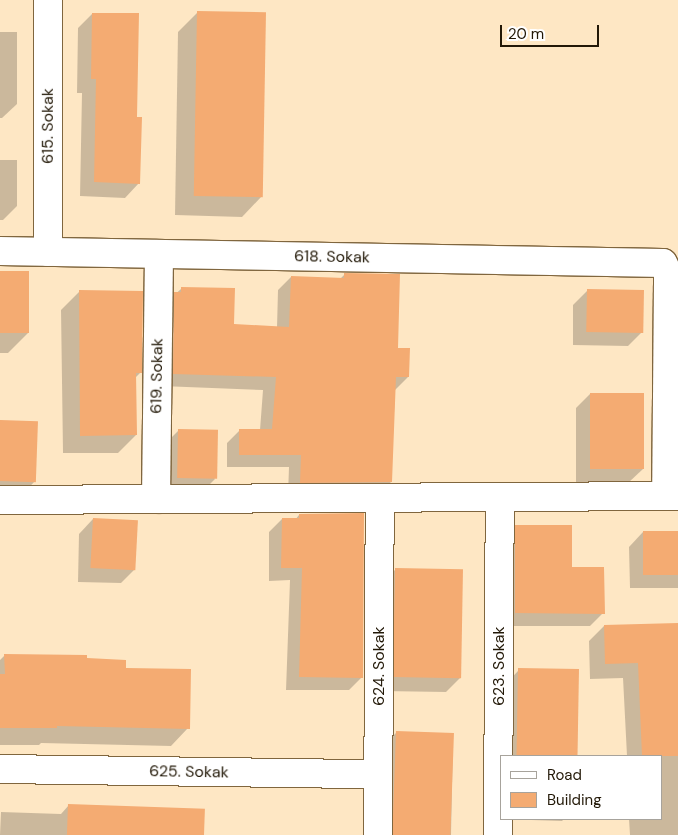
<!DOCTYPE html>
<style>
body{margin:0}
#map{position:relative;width:678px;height:835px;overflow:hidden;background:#fee7c4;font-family:"DM Sans",sans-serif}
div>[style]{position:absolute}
.shadow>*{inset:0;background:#0003}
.building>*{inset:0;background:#f4ab72;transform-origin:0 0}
.roads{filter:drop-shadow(1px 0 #80663e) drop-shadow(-1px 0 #80663e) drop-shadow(0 1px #80663e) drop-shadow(0 -1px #80663e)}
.minor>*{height:28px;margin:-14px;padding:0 14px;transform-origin:14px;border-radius:14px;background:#fff}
span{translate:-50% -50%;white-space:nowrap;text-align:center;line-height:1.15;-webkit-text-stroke:5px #fff;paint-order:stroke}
.street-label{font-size:16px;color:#221807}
.legend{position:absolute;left:500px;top:755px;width:162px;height:65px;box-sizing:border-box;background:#fff;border:1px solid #a7a39c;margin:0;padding:6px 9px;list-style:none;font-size:15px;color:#221807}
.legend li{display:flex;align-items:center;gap:10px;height:25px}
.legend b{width:25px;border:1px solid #a7a39c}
.scale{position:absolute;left:500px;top:25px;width:99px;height:22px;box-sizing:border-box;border:2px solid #221807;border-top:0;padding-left:6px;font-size:15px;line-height:18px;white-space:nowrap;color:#221807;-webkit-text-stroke:4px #fff;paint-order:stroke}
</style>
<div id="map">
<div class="shadow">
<i style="clip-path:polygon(198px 12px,262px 196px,242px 217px,175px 215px,178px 32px)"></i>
<i style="clip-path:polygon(92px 14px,136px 118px,139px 183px,125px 198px,80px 196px,82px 93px,77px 93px,78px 28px)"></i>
<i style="clip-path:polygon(0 32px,17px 32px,17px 104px,2px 118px,0 118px)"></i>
<i style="clip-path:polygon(0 160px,17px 160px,17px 206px,3px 220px,0 220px)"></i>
<i style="clip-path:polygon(0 272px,28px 333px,8px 353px,0 353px)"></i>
<i style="clip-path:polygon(345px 274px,396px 349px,408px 377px,395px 390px,391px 482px,378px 494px,288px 495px,289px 467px,227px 467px,227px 443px,240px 430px,260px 430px,263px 390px,161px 386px,162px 306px,181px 289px,233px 326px,277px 327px,278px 290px,291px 277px,340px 279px)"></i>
<i style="clip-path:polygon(587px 291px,642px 332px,628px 346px,573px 345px,573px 305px)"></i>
<i style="clip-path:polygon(79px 292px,141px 372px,135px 378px,136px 435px,118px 453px,63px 453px,61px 310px)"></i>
<i style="clip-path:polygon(590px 394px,643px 469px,628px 483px,576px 483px,576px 408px)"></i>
<i style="clip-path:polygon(0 421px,35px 481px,21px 496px,0 495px)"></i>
<i style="clip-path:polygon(179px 430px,215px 479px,201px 493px,163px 492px,164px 445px)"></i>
<i style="clip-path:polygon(299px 515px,362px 677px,349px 690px,286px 690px,290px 580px,269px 581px,269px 532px,282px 519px,295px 520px)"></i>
<i style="clip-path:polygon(93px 519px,135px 569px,121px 583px,78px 582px,79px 534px)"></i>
<i style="clip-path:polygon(516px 526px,571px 568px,603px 613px,590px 626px,502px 626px,503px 539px)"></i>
<i style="clip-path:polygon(643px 532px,678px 533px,678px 588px,630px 588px,629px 547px)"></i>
<i style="clip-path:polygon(396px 569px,460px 678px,446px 692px,381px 691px,381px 584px)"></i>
<i style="clip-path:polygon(678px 625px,678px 835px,630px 835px,629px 819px,662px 819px,662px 756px,627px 756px,623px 678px,590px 679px,589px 641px,604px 626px)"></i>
<i style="clip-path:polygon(5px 655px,86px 660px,125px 669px,188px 728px,171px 746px,41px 743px,39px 745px,0 745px,0 660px)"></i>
<i style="clip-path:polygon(518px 671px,578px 671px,577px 756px,504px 756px,504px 686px)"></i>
<i style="clip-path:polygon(396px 733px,453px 734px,451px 835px,380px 835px,382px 747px)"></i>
<i style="clip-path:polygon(69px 805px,203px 835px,0 835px,1px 812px,61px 814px)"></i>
<i style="clip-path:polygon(504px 819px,564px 819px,562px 821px)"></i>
</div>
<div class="building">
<i style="left:197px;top:11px;width:69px;height:185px;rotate:1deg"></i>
<i style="clip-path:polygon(92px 13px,139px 13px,137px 117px,142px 117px,140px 184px,94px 182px,96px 79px,91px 79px)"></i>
<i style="left:0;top:271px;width:29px;height:62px"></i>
<i style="clip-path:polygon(344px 273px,400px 274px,398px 348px,410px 348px,409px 377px,396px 377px,392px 482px,300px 483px,301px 455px,239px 455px,239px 429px,272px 429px,276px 377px,173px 374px,174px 292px,181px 292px,181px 287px,235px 288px,234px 324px,289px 327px,291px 276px,344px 278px)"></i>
<i style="left:587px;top:289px;width:57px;height:43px;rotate:1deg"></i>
<i style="clip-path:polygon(79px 290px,143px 291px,142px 373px,136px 373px,137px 435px,80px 436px)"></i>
<i style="left:590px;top:393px;width:54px;height:76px"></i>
<i style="left:0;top:420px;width:38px;height:61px;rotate:2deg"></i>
<i style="left:178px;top:429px;width:40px;height:49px;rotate:1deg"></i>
<i style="clip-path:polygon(364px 513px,363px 678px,299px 677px,302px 568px,281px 568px,282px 518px,299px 518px,299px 514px)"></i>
<i style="left:93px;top:518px;width:45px;height:50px;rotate:3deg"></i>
<i style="clip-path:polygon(515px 525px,572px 525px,572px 567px,604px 567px,605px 614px,515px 613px)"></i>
<i style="left:643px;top:531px;width:35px;height:44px"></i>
<i style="left:395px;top:568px;width:68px;height:109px;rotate:1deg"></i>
<i style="clip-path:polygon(678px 623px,678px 756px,642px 756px,638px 663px,605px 664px,604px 625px)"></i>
<i style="clip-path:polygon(4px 654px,87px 655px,87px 658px,126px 660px,126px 668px,191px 669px,190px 729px,57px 726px,57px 728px,0 728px,0 674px,5px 674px)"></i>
<i style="left:579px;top:669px;width:87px;height:61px;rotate:91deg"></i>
<i style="left:396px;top:731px;width:58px;height:104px;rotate:2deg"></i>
<i style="left:68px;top:804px;width:137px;height:31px;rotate:2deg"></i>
</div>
<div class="roads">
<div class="minor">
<i style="left:48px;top:0;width:252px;rotate:90deg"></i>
<i style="left:0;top:251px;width:663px;rotate:1.04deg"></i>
<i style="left:663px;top:263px;width:11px;rotate:63deg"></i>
<i style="left:668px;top:273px;width:9px;rotate:90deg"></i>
<i style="left:668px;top:282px;width:214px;rotate:90.5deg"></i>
<i style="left:156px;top:499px;width:245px;rotate:-89.3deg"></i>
<i style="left:0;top:500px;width:678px;rotate:-0.34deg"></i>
<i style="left:0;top:769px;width:378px;rotate:0.8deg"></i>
<i style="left:378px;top:835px;width:337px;rotate:-89.7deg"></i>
<i style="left:498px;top:835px;width:338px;rotate:-89.7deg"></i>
</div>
</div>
<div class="street-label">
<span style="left:48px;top:126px;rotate:-90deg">615. Sokak</span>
<span style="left:332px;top:257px;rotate:1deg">618. Sokak</span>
<span style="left:157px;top:376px;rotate:-89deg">619. Sokak</span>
<span style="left:379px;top:666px;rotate:-90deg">624. Sokak</span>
<span style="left:499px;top:666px;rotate:-90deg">623. Sokak</span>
<span style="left:189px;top:772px;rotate:1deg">625. Sokak</span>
</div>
<ul class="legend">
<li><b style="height:6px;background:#fff"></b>Road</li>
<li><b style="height:14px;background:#f4ab72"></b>Building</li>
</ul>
<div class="scale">20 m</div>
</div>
